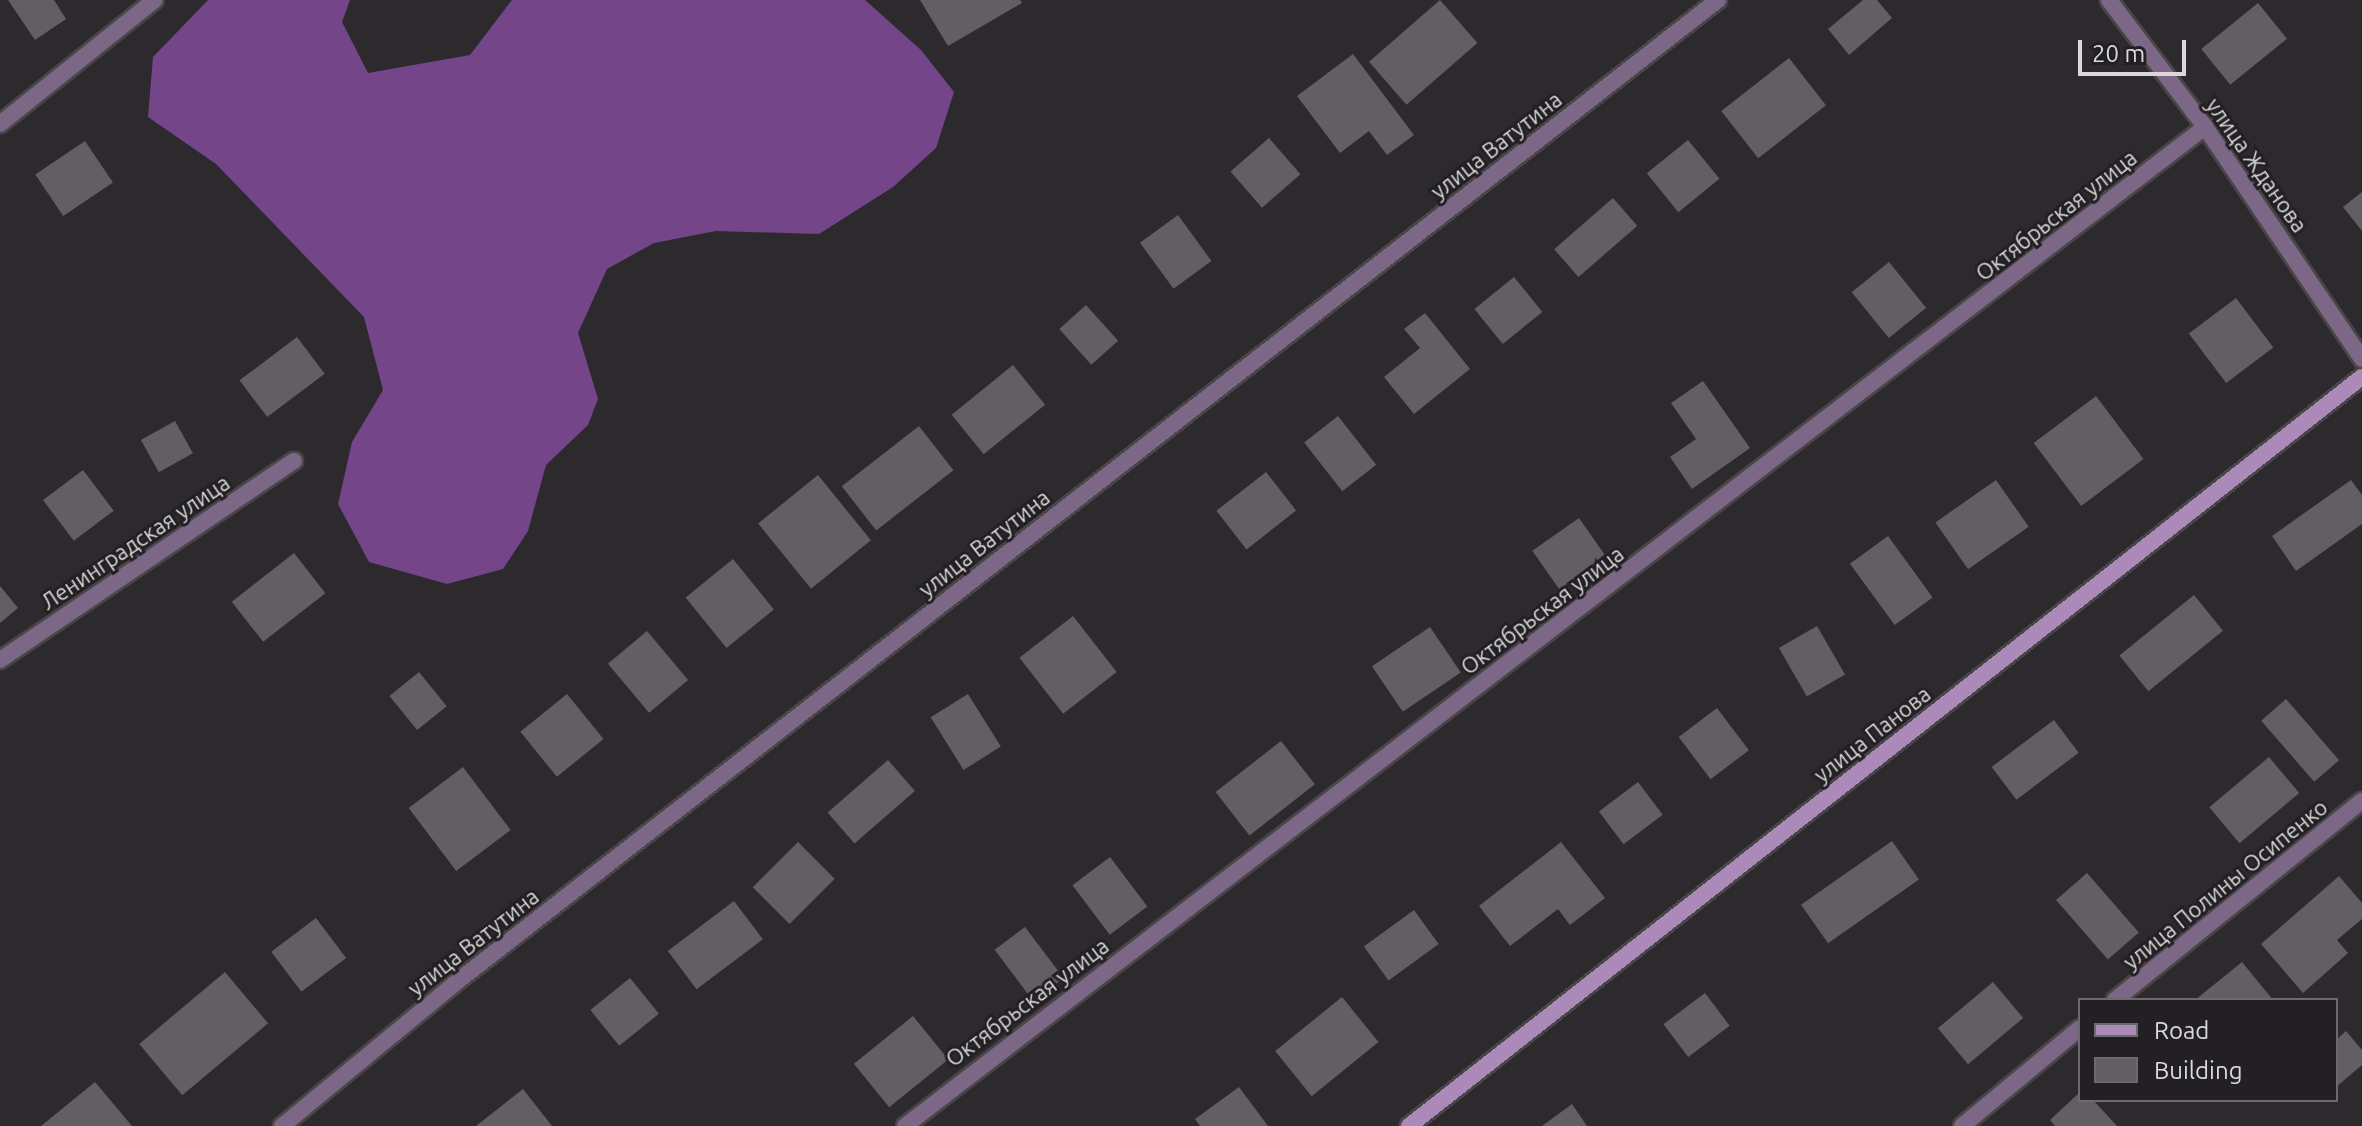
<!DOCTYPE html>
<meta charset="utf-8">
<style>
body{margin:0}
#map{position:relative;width:2362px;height:1126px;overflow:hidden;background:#2d2a2e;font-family:Ubuntu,sans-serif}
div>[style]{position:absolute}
.forest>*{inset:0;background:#744589}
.building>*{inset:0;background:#625e64;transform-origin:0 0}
.roads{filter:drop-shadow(2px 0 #49464a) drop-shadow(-2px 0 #49464a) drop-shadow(0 2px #49464a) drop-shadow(0 -2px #49464a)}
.minor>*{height:16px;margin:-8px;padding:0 8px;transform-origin:8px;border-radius:8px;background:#7c6886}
.tertiary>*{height:16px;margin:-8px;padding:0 8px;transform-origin:8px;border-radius:8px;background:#7c6886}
.secondary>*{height:16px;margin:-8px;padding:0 8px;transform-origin:8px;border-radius:8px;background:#ab8aba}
span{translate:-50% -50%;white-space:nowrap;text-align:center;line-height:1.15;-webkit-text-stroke:6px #232024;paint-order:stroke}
.street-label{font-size:22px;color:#dad8db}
.legend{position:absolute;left:2078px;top:998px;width:260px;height:104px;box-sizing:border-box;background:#232024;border:2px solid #6c6a6d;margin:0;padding:10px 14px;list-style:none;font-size:24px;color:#dad8db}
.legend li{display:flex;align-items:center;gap:16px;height:40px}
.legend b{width:40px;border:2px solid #6c6a6d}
.scale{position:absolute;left:2078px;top:40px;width:108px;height:36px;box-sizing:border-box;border:4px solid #dad8db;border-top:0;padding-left:10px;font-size:24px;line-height:28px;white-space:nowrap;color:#dad8db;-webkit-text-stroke:6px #232024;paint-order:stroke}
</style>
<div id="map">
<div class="forest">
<i style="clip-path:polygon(208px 0,350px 0,342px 22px,368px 73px,470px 55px,512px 0,865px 0,921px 50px,954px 92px,936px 148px,893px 187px,819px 234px,716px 231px,654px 243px,607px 269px,578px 333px,598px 399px,588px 425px,546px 465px,528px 531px,503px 569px,447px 584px,369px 562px,338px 504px,352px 442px,383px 390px,364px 317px,216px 164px,148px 117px,153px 57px)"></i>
</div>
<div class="building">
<i style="clip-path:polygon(8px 0,54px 0,66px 19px,35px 40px)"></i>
<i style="clip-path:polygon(920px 0,1020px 0,1022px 3px,948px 46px)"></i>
<i style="left:1440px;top:0;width:57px;height:94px;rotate:49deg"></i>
<i style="clip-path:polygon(1863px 0,1877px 0,1892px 18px,1849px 55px,1828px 29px)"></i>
<i style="left:2258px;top:3px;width:46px;height:73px;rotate:51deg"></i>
<i style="clip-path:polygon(1353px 54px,1414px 135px,1387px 155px,1369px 131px,1340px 153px,1297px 96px)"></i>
<i style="left:1789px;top:58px;width:60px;height:86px;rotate:52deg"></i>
<i style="left:1269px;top:138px;width:48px;height:51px;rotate:49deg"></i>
<i style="left:1688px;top:140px;width:50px;height:53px;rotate:51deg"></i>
<i style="left:85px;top:141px;width:50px;height:60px;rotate:56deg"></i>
<i style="clip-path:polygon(2362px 192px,2362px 231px,2343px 207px)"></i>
<i style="left:1613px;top:198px;width:37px;height:78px;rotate:49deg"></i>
<i style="left:1178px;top:215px;width:57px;height:47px;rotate:54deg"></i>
<i style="left:1889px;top:262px;width:59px;height:48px;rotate:51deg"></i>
<i style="left:1514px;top:277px;width:45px;height:51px;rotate:51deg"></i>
<i style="left:2236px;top:298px;width:62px;height:59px;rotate:53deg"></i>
<i style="left:1086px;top:305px;width:48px;height:36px;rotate:48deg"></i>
<i style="clip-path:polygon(1425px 313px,1470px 369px,1414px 414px,1384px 377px,1420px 348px,1404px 329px)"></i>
<i style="left:297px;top:337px;width:46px;height:72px;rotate:53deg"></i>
<i style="left:1013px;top:365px;width:51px;height:79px;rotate:51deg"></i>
<i style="clip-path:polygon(1703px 381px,1750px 448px,1692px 489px,1670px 457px,1696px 439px,1671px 403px)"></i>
<i style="left:2096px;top:396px;width:79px;height:78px;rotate:53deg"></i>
<i style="left:1338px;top:416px;width:62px;height:43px;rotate:52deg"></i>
<i style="left:175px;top:421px;width:37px;height:39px;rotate:61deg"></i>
<i style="left:919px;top:426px;width:56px;height:98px;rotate:52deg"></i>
<i style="left:83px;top:470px;width:51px;height:50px;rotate:53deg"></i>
<i style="left:1266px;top:472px;width:49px;height:63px;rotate:52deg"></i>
<i style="left:818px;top:475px;width:84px;height:77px;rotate:51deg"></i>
<i style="left:1996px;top:480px;width:57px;height:74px;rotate:55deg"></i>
<i style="clip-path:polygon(2351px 480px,2362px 495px,2362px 524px,2296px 571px,2272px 536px)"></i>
<i style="left:1579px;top:518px;width:47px;height:57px;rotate:55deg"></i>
<i style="left:1888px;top:536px;width:76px;height:47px;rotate:54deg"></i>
<i style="left:294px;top:553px;width:51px;height:79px;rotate:52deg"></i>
<i style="left:733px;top:559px;width:65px;height:61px;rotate:51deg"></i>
<i style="clip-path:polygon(0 586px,18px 608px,0 623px)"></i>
<i style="left:2194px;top:595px;width:46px;height:96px;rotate:51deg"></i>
<i style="left:1073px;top:616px;width:71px;height:68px;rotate:52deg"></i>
<i style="left:1817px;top:626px;width:56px;height:44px;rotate:60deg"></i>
<i style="left:1430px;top:627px;width:55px;height:70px;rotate:56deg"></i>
<i style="left:647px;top:631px;width:64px;height:51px;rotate:50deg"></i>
<i style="left:419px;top:672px;width:44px;height:38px;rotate:51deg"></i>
<i style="left:567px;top:694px;width:58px;height:60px;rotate:51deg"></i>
<i style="left:968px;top:694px;width:62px;height:44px;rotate:58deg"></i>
<i style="left:2286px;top:699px;width:81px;height:33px;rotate:49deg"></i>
<i style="left:1717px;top:708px;width:53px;height:48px;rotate:53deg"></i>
<i style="left:2054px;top:720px;width:41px;height:78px;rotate:53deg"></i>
<i style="left:1281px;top:741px;width:55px;height:83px;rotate:52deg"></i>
<i style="left:2269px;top:757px;width:47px;height:78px;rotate:50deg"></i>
<i style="left:888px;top:760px;width:41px;height:80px;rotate:49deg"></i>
<i style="left:463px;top:767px;width:79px;height:68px;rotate:53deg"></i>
<i style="left:1638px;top:782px;width:41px;height:49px;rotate:53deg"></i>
<i style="left:1892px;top:841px;width:47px;height:111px;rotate:55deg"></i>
<i style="left:798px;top:842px;width:52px;height:64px;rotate:45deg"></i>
<i style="clip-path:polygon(1561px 842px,1605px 898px,1570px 925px,1558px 909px,1510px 946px,1479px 906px)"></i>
<i style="left:1110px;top:857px;width:62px;height:47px;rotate:53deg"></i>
<i style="left:2087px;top:873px;width:79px;height:41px;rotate:49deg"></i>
<i style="clip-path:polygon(2339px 876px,2362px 903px,2362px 919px,2337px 940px,2348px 953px,2303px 993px,2261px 944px)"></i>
<i style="left:734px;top:901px;width:48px;height:83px;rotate:53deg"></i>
<i style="left:1414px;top:910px;width:42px;height:62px;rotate:54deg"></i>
<i style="left:316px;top:918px;width:50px;height:56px;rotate:53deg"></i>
<i style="left:1025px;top:927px;width:64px;height:38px;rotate:53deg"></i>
<i style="clip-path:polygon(2242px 962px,2273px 1000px,2195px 1000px)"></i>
<i style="left:225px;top:972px;width:67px;height:112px;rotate:50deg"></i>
<i style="left:630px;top:978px;width:46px;height:51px;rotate:51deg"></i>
<i style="left:1993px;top:982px;width:47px;height:72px;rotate:50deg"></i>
<i style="left:1705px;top:993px;width:41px;height:52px;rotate:53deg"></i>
<i style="left:1342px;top:997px;width:58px;height:86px;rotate:51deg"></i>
<i style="left:913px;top:1016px;width:56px;height:76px;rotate:51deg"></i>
<i style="clip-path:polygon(2346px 1031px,2362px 1050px,2362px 1065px,2336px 1087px,2336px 1040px)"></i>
<i style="clip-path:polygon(95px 1082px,132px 1126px,41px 1126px)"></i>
<i style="clip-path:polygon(1239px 1087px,1268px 1126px,1200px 1126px,1195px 1119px)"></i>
<i style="clip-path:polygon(523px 1089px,552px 1126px,476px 1126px)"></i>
<i style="clip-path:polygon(2080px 1092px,2080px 1100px,2093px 1100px,2117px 1126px,2055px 1126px,2050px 1120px)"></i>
<i style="clip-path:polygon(1572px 1104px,1587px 1126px,1542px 1126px)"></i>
</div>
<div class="roads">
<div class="minor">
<i style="left:0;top:124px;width:198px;rotate:-38.7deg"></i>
<i style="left:0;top:660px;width:355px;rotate:-34.1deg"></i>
<i style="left:2115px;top:1000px;width:317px;rotate:-38.9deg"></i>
<i style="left:905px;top:1126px;width:1640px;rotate:-37.54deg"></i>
<i style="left:1962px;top:1126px;width:153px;rotate:-39.7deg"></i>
</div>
<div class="tertiary">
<i style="left:2109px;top:0;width:159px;rotate:52.9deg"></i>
<i style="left:2205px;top:127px;width:280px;rotate:55.9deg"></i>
<i style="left:282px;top:1126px;width:223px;rotate:-39.5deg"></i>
<i style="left:454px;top:984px;width:1602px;rotate:-37.9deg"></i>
</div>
<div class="secondary">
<i style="left:1409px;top:1126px;width:1212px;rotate:-38.17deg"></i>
</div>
</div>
<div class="street-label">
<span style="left:1496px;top:145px;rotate:-38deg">улица Ватутина</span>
<span style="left:2257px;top:165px;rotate:55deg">улица Жданова</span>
<span style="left:2056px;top:215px;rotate:-38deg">Октябрьская улица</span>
<span style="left:135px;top:542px;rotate:-34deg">Ленинградская улица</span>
<span style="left:984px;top:543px;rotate:-38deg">улица Ватутина</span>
<span style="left:1542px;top:610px;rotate:-37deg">Октябрьская улица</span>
<span style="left:1872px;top:734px;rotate:-38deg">улица Панова</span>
<span style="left:2225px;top:884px;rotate:-39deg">улица Полины Осипенко</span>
<span style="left:473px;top:942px;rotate:-38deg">улица Ватутина</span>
<span style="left:1027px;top:1002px;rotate:-37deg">Октябрьская улица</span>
</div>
<ul class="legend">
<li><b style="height:10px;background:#ab8aba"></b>Road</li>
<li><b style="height:22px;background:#625e64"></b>Building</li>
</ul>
<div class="scale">20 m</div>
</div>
